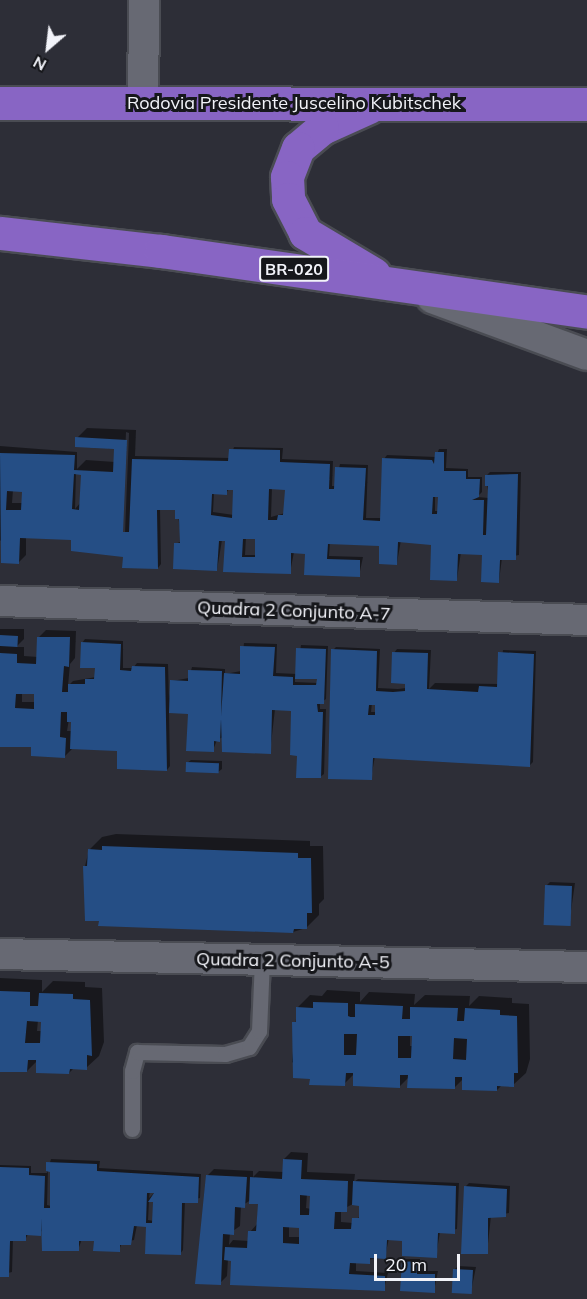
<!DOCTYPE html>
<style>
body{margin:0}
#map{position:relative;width:587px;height:1299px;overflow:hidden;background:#2d2e37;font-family:Mulish,sans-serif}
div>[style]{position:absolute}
.shadow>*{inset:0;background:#0007}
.building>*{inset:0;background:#254e85;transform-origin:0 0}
.roads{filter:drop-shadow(2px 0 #4a4c53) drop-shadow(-2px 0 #4a4c53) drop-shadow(0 2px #4a4c53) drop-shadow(0 -2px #4a4c53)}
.service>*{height:15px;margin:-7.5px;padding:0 7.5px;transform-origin:7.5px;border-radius:7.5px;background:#676973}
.minor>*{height:30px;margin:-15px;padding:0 15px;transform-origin:15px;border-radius:15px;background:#676973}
.trunk>*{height:33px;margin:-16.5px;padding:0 16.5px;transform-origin:16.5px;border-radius:16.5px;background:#8865c4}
span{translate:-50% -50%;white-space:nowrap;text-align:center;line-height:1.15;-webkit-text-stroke:6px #16171b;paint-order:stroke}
.shield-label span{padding:2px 4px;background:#16171b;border:2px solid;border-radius:4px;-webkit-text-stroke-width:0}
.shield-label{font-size:16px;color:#f2f3f9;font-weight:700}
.street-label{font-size:18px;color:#f2f3f9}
.north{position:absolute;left:18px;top:18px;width:60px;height:60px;-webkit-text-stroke:4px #16171b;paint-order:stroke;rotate:208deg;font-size:16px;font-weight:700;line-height:24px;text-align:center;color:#f2f3f9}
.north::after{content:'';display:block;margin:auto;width:21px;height:27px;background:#f2f3f9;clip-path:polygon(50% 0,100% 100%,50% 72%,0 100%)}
.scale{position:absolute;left:374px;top:1254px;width:86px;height:27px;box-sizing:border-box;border:3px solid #f2f3f9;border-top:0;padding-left:8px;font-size:18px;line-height:21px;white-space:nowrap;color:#f2f3f9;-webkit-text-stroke:4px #16171b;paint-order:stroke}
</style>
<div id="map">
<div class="shadow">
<i style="clip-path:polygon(evenodd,87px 428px,136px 430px,135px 456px,230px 458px,234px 447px,283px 448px,282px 459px,333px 461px,332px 486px,335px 486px,340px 464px,368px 465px,366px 518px,382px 518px,384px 459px,387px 455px,436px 457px,439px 449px,447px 449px,446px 468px,468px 469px,468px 477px,482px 477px,482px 492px,477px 497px,489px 498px,486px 476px,490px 472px,521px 472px,519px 555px,502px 558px,499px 581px,484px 553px,461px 552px,457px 579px,432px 544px,401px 540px,397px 563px,381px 544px,330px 542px,329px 556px,363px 557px,359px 576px,307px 552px,294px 552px,290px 573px,225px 570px,226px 540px,222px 540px,217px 570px,175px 544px,182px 541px,177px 509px,160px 508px,161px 564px,158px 568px,73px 536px,26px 536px,26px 555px,19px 562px,0 540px,0 446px,77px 452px,77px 469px,86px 460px,115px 462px,116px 447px,77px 438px,87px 428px,126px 432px,129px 433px,125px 533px,122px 536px,126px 432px,87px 428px,76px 473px,82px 474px,81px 502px,75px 509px,76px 473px,87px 428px,24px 488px,23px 503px,12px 503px,13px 490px,24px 488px,87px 428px,230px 488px,234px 488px,234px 515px,213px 512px,214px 493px,226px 493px,230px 488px,87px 428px,272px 488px,286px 489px,285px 513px,271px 517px,272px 488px,87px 428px,435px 495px,439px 495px,439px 511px,435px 511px,435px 495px,87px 428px,246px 537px,257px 537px,256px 555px,245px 555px,246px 537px)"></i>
<i style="clip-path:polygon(evenodd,0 629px,24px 629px,24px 639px,16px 647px,24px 647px,24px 656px,38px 657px,39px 637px,46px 630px,76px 631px,75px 658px,70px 664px,68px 686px,73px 681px,96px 677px,97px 667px,82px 643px,85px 639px,123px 641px,123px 668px,133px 668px,137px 663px,168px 664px,169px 699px,172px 681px,189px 678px,192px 667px,225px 669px,225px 674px,241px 671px,244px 643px,277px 644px,276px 673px,297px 674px,301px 645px,328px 646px,326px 699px,320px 703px,320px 709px,326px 709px,324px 774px,320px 777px,298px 754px,293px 710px,275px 709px,270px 753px,223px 737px,217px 740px,213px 750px,189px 713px,169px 712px,170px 766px,167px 770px,119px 749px,72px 749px,65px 756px,33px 745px,0 745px,0 629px,295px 677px,319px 678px,318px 683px,295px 682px,295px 677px,0 629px,22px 693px,36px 693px,36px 702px,22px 702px,22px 693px,0 629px,71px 707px,71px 731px,67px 731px,71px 707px)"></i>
<i style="clip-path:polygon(evenodd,336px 647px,380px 649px,378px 688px,398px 689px,406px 688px,406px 682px,394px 653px,397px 649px,431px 650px,429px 689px,435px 683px,499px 684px,503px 650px,536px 651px,533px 762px,530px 765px,375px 756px,371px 779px,333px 650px,336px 647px,372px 703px,376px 703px,376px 712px,371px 712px,372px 703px)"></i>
<i style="clip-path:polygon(191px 760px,222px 761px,222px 769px,218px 772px,187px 763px)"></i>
<i style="clip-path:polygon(116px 834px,310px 841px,310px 846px,323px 846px,324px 899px,319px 904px,319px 915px,306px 928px,293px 932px,85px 866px,89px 850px,102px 837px)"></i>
<i style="clip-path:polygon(550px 882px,575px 883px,569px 925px,547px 885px)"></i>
<i style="clip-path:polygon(evenodd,0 978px,42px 980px,42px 992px,53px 981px,85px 982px,85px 987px,102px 988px,104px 1042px,99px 1056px,86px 1068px,74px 1068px,69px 1073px,38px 1060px,27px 1071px,0 1070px,0 978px,38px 1020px,43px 1021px,42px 1031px,37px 1031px,38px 1020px)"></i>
<i style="clip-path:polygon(evenodd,327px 990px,360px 992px,360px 1002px,369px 992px,415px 994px,414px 1005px,425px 995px,470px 996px,469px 1006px,479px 996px,512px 998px,512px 1003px,529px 1004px,530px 1059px,526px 1073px,513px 1085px,502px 1085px,497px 1090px,464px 1078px,454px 1088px,409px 1077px,399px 1087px,354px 1074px,344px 1084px,311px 1077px,292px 1062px,297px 1008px,310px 995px,322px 996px,327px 990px,410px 1035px,414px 1035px,413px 1046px,410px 1046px,410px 1035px)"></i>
<i style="clip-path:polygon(evenodd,291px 1152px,308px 1153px,307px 1172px,355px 1174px,354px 1182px,358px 1179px,459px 1183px,457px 1229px,440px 1232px,436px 1256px,404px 1239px,389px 1238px,385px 1257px,356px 1262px,356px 1271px,388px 1273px,384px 1289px,228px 1259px,227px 1276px,220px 1283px,207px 1176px,214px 1169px,253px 1171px,253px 1177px,259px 1171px,284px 1172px,284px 1159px,291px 1152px,307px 1194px,311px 1195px,311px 1209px,306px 1208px,307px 1194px,291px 1152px,251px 1200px,259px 1203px,257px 1224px,250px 1232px,249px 1241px,233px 1240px,229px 1245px,230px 1233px,240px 1226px,241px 1206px,251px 1200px,291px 1152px,353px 1204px,361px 1204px,360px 1216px,353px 1223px,341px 1222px,341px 1210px,353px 1204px,291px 1152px,289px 1226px,301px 1226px,300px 1237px,289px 1237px,289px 1226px)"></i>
<i style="clip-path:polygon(evenodd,51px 1159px,100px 1161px,99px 1168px,201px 1174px,200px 1198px,185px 1201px,183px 1250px,180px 1254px,147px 1226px,137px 1225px,134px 1240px,122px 1243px,119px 1250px,95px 1240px,82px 1239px,78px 1250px,43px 1231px,28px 1234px,25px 1240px,13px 1239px,12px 1272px,0 1275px,0 1165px,31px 1166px,31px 1173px,47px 1173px,51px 1159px,48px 1170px,52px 1170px,51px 1206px,47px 1205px,48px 1170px,51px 1159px,150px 1191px,156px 1191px,149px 1198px,150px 1191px,51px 1159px,149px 1201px,155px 1201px,154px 1221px,148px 1220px,149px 1201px)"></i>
<i style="clip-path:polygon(469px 1183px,510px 1186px,509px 1213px,491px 1216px,487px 1253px,466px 1186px)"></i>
<i style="clip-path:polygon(406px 1259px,420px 1259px,420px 1271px,438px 1271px,434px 1291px,403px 1262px)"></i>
<i style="clip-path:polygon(458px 1266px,476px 1267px,471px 1292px,455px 1269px)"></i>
</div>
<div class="building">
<i style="clip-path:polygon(evenodd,75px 437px,127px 440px,123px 532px,129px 532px,132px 459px,228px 461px,229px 449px,280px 450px,280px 462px,330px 464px,329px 489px,334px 489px,335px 467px,366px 468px,363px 520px,380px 521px,382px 458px,432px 460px,434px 464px,435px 452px,444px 452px,444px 471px,466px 471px,466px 479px,480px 479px,479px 497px,472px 500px,484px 500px,483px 535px,486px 535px,488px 486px,485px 486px,485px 475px,518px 474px,516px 560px,500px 560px,499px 583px,481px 582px,482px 555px,458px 554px,457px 581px,430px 580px,431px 545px,398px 542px,397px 565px,379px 564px,379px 546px,328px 544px,327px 559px,360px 560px,360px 577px,304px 575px,305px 554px,291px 553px,291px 574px,223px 572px,225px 541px,219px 541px,217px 571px,173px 569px,174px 543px,180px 543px,179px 519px,175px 519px,175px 510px,157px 510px,158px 569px,122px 568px,123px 557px,71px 551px,71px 540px,20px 538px,19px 564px,1px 563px,0 453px,75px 455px,74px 470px,113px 472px,114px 449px,75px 447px,75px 437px,74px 474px,81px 475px,79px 510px,72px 509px,74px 474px,75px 437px,269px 489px,285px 490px,283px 515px,278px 515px,277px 520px,268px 520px,269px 489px,75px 437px,227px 490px,233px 490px,232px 518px,211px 515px,212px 494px,227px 495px,227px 490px,75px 437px,7px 491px,22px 492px,21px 510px,6px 510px,7px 491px,75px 437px,433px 497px,438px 497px,437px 514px,432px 514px,433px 497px,75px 437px,243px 539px,255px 539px,255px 557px,242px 557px,243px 539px)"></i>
<i style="left:0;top:635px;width:18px;height:11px;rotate:3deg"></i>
<i style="clip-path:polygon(evenodd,37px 637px,70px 637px,69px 667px,64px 666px,62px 692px,68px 692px,68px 684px,85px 684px,85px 679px,94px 679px,95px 668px,80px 668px,81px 642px,121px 644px,120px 670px,131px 671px,132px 666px,165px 667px,167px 771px,117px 769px,117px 751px,70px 749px,71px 722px,67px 722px,67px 712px,61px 712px,60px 737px,66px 738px,65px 758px,31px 756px,31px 747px,0 747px,0 653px,17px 654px,17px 663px,36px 664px,37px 637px,16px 694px,34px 694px,34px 709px,15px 708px,16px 694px)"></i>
<i style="clip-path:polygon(240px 646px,275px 647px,273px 676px,293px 677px,293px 685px,316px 685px,317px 679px,295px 679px,296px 648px,326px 649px,324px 704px,317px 704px,318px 712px,323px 712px,321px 778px,296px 778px,297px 756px,290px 755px,291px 711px,272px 710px,271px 754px,222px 752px,221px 719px,220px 742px,214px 741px,214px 752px,186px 751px,188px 714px,169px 713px,170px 680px,188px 681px,188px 670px,222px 671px,221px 716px,224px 673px,240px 674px)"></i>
<i style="clip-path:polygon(evenodd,331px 649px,377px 651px,376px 691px,393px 692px,405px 691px,405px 684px,391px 683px,392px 652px,428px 653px,427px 689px,478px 692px,479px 686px,497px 687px,498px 652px,534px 654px,530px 767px,373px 758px,372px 780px,328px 779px,331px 649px,369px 705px,375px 705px,375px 715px,368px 715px,369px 705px)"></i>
<i style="left:186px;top:762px;width:33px;height:10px;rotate:2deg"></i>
<i style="clip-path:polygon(102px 846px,298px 853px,298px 858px,311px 858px,312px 913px,307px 913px,307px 929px,294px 929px,293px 933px,98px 926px,99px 921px,85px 921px,83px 866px,87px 866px,88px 849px,102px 850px)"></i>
<i style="left:545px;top:885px;width:27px;height:40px;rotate:2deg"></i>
<i style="clip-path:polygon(evenodd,0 991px,30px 992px,30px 1006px,38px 1006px,39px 993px,73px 994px,73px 999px,90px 1000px,92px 1056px,87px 1055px,87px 1070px,70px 1069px,69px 1074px,36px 1073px,36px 1060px,28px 1060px,27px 1072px,0 1072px,0 991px,27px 1021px,41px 1022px,40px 1043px,25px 1043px,27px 1021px)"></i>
<i style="clip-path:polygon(evenodd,313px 1002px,348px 1003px,348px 1017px,355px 1017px,355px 1004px,403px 1006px,402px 1019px,410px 1019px,410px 1007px,458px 1008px,457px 1021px,464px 1021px,465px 1008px,500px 1010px,500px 1015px,517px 1016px,518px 1073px,514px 1073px,514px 1087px,497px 1086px,497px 1091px,462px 1090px,462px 1077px,455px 1077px,455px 1089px,407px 1088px,408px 1075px,400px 1075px,400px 1088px,353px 1086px,353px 1073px,346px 1073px,345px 1086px,309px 1085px,310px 1079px,293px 1078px,292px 1022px,296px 1022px,296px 1007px,313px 1008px,313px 1002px,344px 1034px,357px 1034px,356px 1055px,344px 1055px,344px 1034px,313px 1002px,398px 1036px,412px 1036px,411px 1058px,398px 1058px,398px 1036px,313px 1002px,454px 1038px,467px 1039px,466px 1060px,453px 1059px,454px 1038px)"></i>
<i style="clip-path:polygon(evenodd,283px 1159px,302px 1160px,301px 1179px,348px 1181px,347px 1212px,335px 1212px,334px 1229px,351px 1229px,352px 1218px,359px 1218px,359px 1206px,352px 1205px,353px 1181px,456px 1186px,455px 1234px,438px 1233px,437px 1258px,402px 1256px,402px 1241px,387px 1240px,386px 1259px,370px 1258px,370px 1264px,350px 1263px,349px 1274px,385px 1276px,385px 1291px,230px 1285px,231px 1261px,224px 1260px,225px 1247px,247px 1248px,248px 1231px,256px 1231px,258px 1204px,249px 1204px,250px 1177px,282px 1179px,283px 1159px,300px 1195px,310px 1196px,309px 1215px,300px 1215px,300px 1195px,283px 1159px,283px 1227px,299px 1228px,299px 1244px,283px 1243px,283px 1227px)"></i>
<i style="clip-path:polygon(evenodd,46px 1162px,97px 1164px,97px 1171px,199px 1177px,198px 1203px,182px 1203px,181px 1255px,145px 1254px,146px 1227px,134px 1226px,131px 1245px,120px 1245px,120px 1252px,93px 1251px,94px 1241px,79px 1241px,79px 1251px,42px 1251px,41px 1218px,41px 1236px,26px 1235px,26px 1241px,10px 1241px,9px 1277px,0 1277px,0 1167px,29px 1168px,29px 1175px,45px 1176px,44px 1208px,50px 1208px,50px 1172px,46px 1171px,46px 1162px,147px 1193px,154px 1193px,148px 1202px,153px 1202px,152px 1223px,146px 1223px,147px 1193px)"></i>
<i style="clip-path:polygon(206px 1175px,247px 1177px,245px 1208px,235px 1207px,234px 1235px,223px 1234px,221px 1285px,195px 1284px)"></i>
<i style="clip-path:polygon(464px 1186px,507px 1189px,506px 1217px,488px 1218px,488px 1254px,461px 1254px)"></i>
<i style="clip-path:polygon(417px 1261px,417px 1274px,435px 1274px,435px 1293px,400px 1291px,402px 1262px)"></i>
<i style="left:453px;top:1269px;width:20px;height:24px;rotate:3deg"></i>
</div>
<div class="roads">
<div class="service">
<i style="left:132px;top:1129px;width:58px;rotate:-90deg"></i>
<i style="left:132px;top:1071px;width:20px;rotate:-75deg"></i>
<i style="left:137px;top:1052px;width:88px;rotate:1.3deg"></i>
<i style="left:225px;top:1054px;width:25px;rotate:-16deg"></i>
<i style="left:249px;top:1047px;width:19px;rotate:-58deg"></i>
<i style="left:259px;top:1031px;width:71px;rotate:-87.6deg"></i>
</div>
<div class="minor">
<i style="left:143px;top:104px;width:104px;rotate:-89.4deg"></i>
<i style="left:432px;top:298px;width:165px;rotate:20.2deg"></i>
<i style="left:0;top:601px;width:587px;rotate:1.85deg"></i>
<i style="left:0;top:954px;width:587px;rotate:1.27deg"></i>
</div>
<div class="trunk">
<i style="left:0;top:103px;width:587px;rotate:0.1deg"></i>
<i style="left:369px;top:107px;width:51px;rotate:155.9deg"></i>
<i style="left:322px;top:128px;width:31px;rotate:140deg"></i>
<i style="left:298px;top:148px;width:31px;rotate:111deg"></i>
<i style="left:287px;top:177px;width:22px;rotate:87deg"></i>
<i style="left:288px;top:199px;width:38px;rotate:63deg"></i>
<i style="left:305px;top:233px;width:80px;rotate:30.7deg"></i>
<i style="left:0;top:233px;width:162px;rotate:6.4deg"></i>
<i style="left:161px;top:251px;width:430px;rotate:8.1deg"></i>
</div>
</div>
<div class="shield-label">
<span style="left:294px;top:269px">BR-020</span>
</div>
<div class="street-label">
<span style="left:294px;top:103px">Rodovia Presidente Juscelino Kubitschek</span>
<span style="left:294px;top:611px;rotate:2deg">Quadra 2 Conjunto A-7</span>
<span style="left:293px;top:961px;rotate:1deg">Quadra 2 Conjunto A-5</span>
</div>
<div class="north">N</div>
<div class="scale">20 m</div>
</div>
